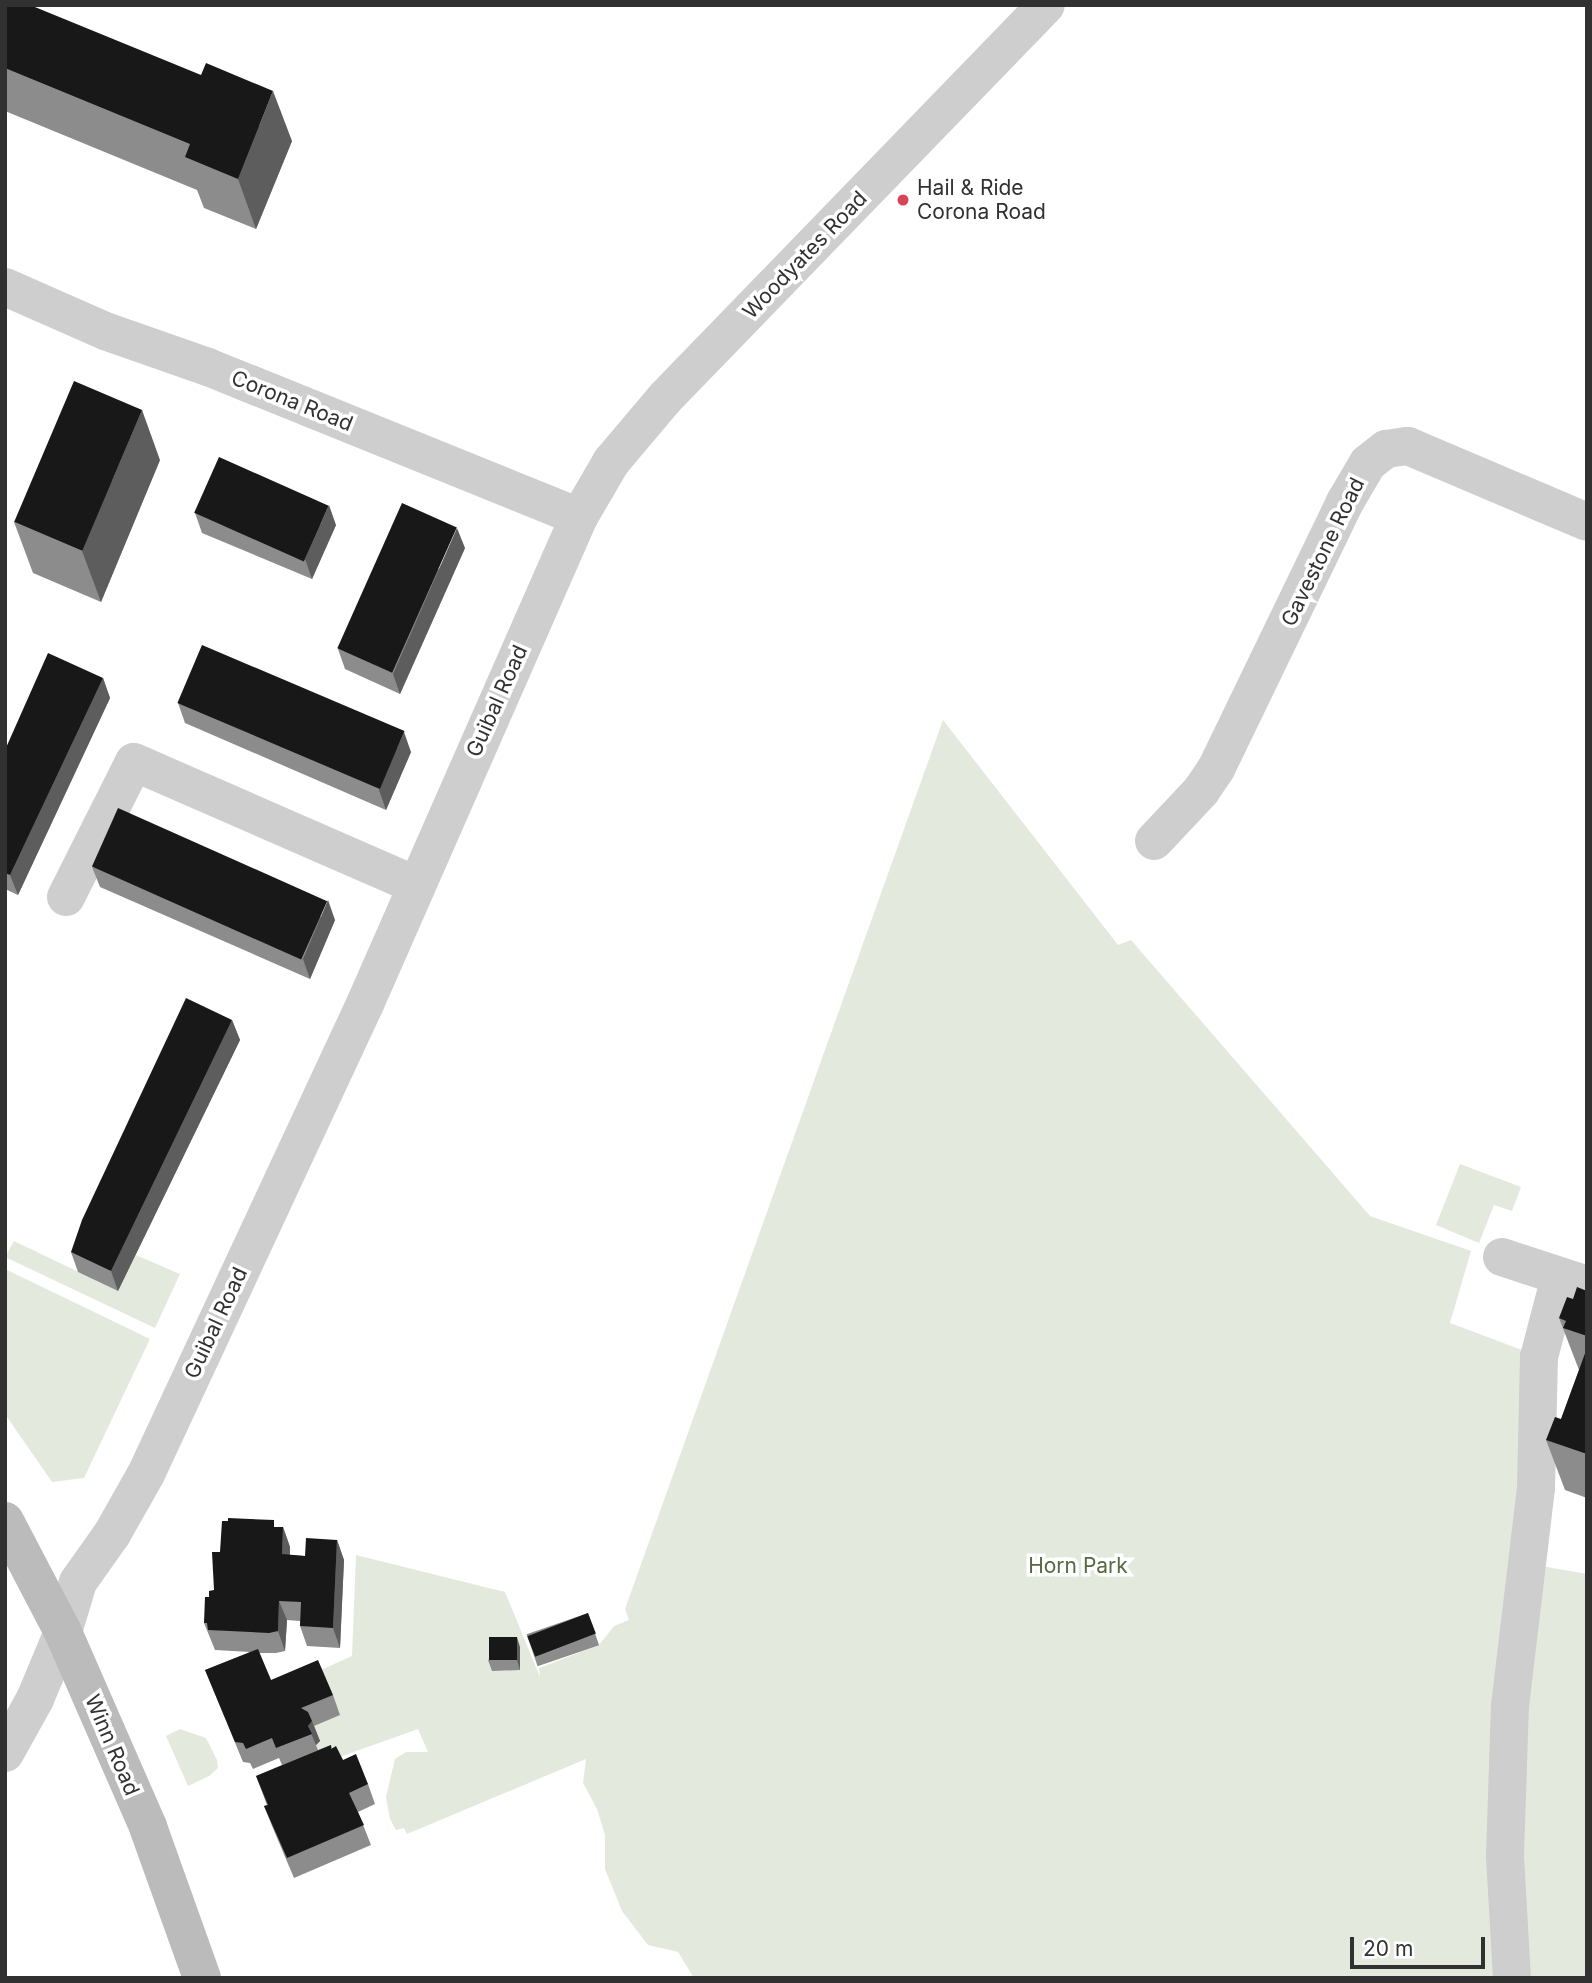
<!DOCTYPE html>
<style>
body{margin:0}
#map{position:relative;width:1592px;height:1983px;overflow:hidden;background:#fff;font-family:Inter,sans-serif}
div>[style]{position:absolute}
.green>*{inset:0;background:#e4e9dd}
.street>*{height:38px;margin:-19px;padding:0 19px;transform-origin:19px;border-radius:19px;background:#cecece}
.secondary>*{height:38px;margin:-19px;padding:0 19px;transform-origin:19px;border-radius:19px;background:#bbb}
.wall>*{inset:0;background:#8c8c8c;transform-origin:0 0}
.shaded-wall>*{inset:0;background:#5d5d5d}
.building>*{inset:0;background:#181818;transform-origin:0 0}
.dots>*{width:19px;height:19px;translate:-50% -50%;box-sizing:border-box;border:4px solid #fff;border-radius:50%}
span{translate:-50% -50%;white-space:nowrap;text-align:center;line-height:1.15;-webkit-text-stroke:7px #fff;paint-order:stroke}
.poi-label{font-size:21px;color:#313131}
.left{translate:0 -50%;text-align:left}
.street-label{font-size:21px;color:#313131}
.park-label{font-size:21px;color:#566942}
.frame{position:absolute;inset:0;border:7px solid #313131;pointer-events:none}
.scale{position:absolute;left:1350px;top:1937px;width:135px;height:32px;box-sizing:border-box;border:4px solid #313131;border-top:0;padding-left:9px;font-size:21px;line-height:24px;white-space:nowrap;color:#313131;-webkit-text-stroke:5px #fff;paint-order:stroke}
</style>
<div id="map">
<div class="green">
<i style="clip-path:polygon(943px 720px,1118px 945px,1131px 940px,1370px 1216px,1471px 1251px,1450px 1323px,1533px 1354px,1536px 1565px,1587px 1574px,1587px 1978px,694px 1978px,678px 1952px,648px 1945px,622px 1911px,605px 1869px,605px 1835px,597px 1809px,583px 1783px,586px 1759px,407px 1834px,404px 1828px,396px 1830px,390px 1819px,386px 1797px,395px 1759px,406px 1752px,428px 1752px,418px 1729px,323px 1763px,292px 1683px,352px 1656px,356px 1555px,505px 1592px,540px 1677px,539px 1668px,599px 1645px,614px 1626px,629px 1620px,625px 1609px)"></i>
<i style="clip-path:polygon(1460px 1164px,1521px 1187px,1512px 1211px,1494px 1205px,1479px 1243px,1436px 1225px)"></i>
<i style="clip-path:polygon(14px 1241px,118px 1291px,136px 1255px,180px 1274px,155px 1328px,5px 1257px)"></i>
<i style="clip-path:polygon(5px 1269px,150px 1339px,84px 1478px,52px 1482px,5px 1414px)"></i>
<i style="clip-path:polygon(180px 1729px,206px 1738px,217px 1760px,218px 1768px,209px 1776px,188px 1786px,166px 1736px)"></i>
</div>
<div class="street">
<i style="left:5px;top:287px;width:109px;rotate:23.7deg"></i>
<i style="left:105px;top:331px;width:109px;rotate:19.3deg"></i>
<i style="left:208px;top:367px;width:400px;rotate:22deg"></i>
<i style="left:1154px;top:841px;width:69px;rotate:-46.8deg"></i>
<i style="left:1201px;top:791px;width:27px;rotate:-56deg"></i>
<i style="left:1216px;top:769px;width:297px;rotate:-64.2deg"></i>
<i style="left:1345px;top:502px;width:45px;rotate:-59.5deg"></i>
<i style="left:1368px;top:463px;width:23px;rotate:-38deg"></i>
<i style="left:1386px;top:449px;width:22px;rotate:-8deg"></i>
<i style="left:1408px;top:446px;width:194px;rotate:23deg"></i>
<i style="left:66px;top:897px;width:151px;rotate:-63.3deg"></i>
<i style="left:134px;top:762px;width:307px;rotate:23.6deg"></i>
<i style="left:1502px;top:1257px;width:89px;rotate:18.2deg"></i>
<i style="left:5px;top:1753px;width:62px;rotate:-60.9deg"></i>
<i style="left:35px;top:1699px;width:73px;rotate:-67.3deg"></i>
<i style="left:63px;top:1632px;width:52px;rotate:-73.3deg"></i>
<i style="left:78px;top:1582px;width:59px;rotate:-54.7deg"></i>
<i style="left:112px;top:1534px;width:69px;rotate:-60.5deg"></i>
<i style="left:146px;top:1474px;width:519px;rotate:-65.02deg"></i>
<i style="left:365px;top:1004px;width:532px;rotate:-66.28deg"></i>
<i style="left:579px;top:517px;width:64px;rotate:-59.8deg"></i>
<i style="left:611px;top:462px;width:84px;rotate:-49.8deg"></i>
<i style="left:665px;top:398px;width:547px;rotate:-45.89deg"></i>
<i style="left:1512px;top:1978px;width:123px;rotate:-93.3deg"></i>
<i style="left:1505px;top:1855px;width:149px;rotate:-88.1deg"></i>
<i style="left:1510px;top:1706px;width:220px;rotate:-83.2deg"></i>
<i style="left:1536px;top:1488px;width:131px;rotate:-88.7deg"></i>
<i style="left:1539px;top:1357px;width:83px;rotate:-75.3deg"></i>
</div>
<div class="secondary">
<i style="left:5px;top:1521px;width:125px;rotate:62.4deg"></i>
<i style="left:63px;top:1632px;width:213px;rotate:66.4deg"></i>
<i style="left:148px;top:1827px;width:160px;rotate:70.3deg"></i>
</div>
<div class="wall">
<i style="clip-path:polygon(5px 5px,292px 141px,256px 229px,204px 208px,197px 190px,5px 111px)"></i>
<i style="clip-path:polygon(160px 460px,101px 602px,33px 573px,14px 522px)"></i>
<i style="clip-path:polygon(195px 513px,336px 525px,312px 579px,202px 533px)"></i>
<i style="clip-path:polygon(465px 548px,400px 694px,345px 669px,338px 649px)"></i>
<i style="clip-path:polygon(103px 678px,110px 698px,18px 895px,5px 889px,5px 750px)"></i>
<i style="clip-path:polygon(178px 703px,411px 752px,386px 810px,185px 723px)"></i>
<i style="clip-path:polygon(92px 867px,335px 920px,310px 979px,100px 887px)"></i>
<i style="clip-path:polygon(232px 1020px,240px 1040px,118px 1291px,78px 1272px,71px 1252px)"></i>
<i style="clip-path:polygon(1587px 1291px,1587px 1498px,1565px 1490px,1546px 1440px,1561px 1419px,1579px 1370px,1559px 1318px,1573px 1299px)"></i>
<i style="clip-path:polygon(277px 1527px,283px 1527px,290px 1547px,290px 1555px,305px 1556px,337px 1540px,344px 1560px,340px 1648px,307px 1646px,300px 1626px,300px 1621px,287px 1620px,285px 1651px,276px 1653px,259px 1653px,271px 1680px,333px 1695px,340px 1715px,314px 1726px,320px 1741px,316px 1745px,318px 1750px,331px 1745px,332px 1748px,343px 1760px,368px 1784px,375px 1804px,358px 1812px,371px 1845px,294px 1878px,272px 1826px,264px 1806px,267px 1805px,256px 1776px,282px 1765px,279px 1758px,253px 1769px,250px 1763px,243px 1762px,205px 1670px,250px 1652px,215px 1650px,204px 1623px,209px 1597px,214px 1590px,220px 1552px)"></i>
<i style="left:588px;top:1613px;width:34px;height:65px;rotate:71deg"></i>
<i style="clip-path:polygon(520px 1647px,520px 1670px,492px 1671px,488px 1660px)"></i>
</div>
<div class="shaded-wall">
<i style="clip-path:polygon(273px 91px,292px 141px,256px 229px,238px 179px)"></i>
<i style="clip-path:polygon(142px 410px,160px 460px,101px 602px,82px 551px)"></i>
<i style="clip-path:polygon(329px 505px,336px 525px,312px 579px,305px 559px)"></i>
<i style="clip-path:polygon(457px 528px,465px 548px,400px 694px,393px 674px)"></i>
<i style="clip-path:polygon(103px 678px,110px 698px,18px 895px,10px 875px)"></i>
<i style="clip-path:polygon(404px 732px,411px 752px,386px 810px,379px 790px)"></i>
<i style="clip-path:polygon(328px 900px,335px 920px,310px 979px,303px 959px)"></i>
<i style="clip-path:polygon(232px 1020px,240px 1040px,118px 1291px,111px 1271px)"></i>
<i style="clip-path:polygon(283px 1527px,290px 1547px,289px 1574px,282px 1554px)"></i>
<i style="clip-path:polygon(337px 1540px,344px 1560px,340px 1648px,333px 1628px)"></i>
<i style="clip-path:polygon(279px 1601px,287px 1620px,285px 1651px,278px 1631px)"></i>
<i style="clip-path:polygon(517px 1637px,520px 1647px,520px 1670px,517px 1660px)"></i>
<i style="clip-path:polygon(312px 1721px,320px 1741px,316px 1745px,308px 1726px)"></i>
</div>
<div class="building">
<i style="clip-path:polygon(5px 5px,30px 5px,201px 75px,206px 63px,273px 91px,238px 179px,185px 157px,190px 144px,5px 68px)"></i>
<i style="left:74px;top:381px;width:74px;height:153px;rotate:23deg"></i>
<i style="left:219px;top:457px;width:120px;height:61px;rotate:24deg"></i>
<i style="left:402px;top:503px;width:60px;height:159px;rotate:24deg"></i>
<i style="left:202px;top:645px;width:220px;height:63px;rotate:23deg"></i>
<i style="clip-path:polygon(48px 653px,103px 678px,10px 875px,5px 873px,5px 750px)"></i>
<i style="left:118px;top:808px;width:229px;height:64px;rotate:24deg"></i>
<i style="clip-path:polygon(186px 998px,232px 1020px,111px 1271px,71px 1252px,82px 1220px)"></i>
<i style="clip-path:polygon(1577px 1287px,1587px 1291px,1587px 1336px,1563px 1328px,1566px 1321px,1559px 1318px,1567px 1297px,1573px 1299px)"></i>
<i style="clip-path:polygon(1587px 1348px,1587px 1454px,1546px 1440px,1555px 1417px,1561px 1419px)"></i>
<i style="clip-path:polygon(228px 1518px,274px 1520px,274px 1527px,283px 1527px,282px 1554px,305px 1556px,306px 1538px,337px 1540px,333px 1628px,300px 1626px,301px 1602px,279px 1601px,278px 1631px,269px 1633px,208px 1630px,207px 1623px,204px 1623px,205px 1597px,209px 1597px,209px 1591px,214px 1590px,212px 1552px,220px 1552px,222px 1521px,228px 1521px)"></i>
<i style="left:588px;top:1613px;width:22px;height:65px;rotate:69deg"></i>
<i style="left:517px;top:1637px;width:23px;height:28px;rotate:90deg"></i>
<i style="clip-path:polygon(258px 1649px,271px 1680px,318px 1660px,333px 1695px,301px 1708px,308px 1712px,312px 1721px,308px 1726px,312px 1734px,276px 1748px,272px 1738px,246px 1749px,243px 1743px,235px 1742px,205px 1670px)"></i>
<i style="clip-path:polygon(331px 1745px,331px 1749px,336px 1746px,343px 1760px,356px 1754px,368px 1784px,349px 1793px,364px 1825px,287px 1858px,264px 1806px,268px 1805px,256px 1776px)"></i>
</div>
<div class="dots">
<i style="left:903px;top:200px;background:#d64456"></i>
</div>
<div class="poi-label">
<span class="left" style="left:917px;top:200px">Hail &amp; Ride<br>Corona Road</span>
</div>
<div class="street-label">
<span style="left:805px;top:255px;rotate:-46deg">Woodyates Road</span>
<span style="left:292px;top:401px;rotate:22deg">Corona Road</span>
<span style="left:1323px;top:552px;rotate:-64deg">Gavestone Road</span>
<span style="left:497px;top:701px;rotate:-66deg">Guibal Road</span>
<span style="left:216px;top:1323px;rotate:-65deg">Guibal Road</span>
<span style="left:112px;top:1745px;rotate:67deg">Winn Road</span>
</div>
<div class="park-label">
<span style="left:1078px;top:1566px">Horn Park</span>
</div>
<div class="frame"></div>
<div class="scale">20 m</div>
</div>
